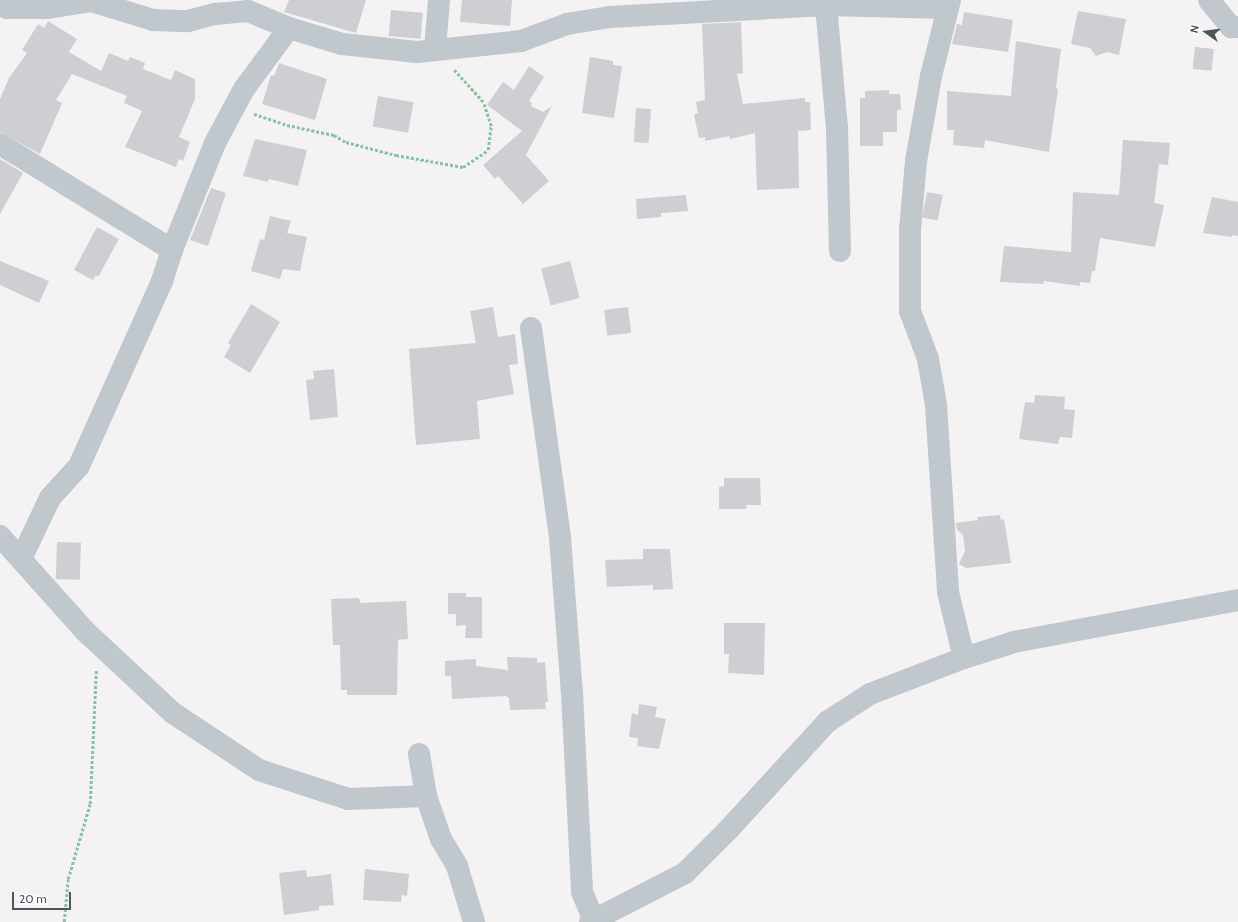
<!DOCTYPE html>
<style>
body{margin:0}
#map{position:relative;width:1238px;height:922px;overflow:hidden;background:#f4f2f3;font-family:Cabin,sans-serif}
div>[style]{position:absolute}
.building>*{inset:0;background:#cdcfd3;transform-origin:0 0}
.path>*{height:2.5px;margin-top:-1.25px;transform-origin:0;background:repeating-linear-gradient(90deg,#84c5a0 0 3px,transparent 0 5px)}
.minor>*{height:22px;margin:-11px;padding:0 11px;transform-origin:11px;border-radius:11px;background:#c0c7cd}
span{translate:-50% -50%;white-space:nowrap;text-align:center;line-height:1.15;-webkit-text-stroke:3px #fff;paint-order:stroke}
.north{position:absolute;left:1186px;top:12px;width:40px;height:40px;-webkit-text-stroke:3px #fff;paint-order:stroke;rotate:284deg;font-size:11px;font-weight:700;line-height:16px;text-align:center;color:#4c575d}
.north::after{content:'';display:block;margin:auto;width:14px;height:18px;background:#4c575d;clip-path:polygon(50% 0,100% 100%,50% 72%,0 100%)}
.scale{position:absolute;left:12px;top:892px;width:59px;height:18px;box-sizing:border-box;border:2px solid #4c575d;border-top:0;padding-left:5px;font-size:12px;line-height:14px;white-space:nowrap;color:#4c575d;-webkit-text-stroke:3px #fff;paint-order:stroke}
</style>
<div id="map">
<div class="building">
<i style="clip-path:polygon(289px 0,366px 0,356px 33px,284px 12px)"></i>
<i style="clip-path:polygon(462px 0,512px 0,510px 26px,460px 22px)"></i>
<i style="left:391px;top:10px;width:32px;height:26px;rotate:5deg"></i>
<i style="clip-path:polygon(1078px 11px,1126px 19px,1119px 55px,1107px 52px,1096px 56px,1090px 48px,1071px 44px)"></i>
<i style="clip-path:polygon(964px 12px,1013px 20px,1008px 52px,952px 44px,957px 24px,962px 25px)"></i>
<i style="clip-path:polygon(48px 21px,77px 39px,69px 52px,101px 71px,109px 53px,128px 61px,130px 57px,145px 63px,143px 69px,171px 80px,175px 70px,195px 79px,195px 99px,179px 137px,190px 142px,183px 161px,179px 159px,176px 167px,125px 147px,142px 111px,124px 103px,127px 96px,72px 74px,56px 100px,62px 103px,40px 154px,0 132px,0 99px,9px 78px,27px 53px,22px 50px,38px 24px,44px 28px)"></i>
<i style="clip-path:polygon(741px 22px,743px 73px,737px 74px,743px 104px,805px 98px,805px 102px,810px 102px,811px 130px,798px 131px,799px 188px,757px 190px,755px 133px,730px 139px,729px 136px,705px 141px,705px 137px,699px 138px,694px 115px,698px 113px,696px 102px,705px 100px,702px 24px)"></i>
<i style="clip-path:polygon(1016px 41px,1061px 49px,1056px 88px,1058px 89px,1049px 152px,985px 140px,984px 148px,953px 145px,954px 130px,947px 130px,947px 91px,1011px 96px)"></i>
<i style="left:1195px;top:47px;width:19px;height:22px;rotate:6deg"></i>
<i style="clip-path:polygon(590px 57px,613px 61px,613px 65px,622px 66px,614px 118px,582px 113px)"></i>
<i style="clip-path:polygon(279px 63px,327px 79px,315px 120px,262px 104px,271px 75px,274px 76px)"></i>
<i style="clip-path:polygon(529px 66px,544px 77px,529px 101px,532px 103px,531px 106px,543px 112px,552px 106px,526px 155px,549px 181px,523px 204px,498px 176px,495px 179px,483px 165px,522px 131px,487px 105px,503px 82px,514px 90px)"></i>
<i style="clip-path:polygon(889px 90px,889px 94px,900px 94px,901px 110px,897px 110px,897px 132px,883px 132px,883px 146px,860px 146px,860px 98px,865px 98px,865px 91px)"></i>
<i style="left:378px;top:96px;width:36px;height:31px;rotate:10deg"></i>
<i style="left:636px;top:108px;width:15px;height:34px;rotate:4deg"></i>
<i style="clip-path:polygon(255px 139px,307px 150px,298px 186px,269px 179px,268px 182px,243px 176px)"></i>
<i style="clip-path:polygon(1123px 140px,1170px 143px,1168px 165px,1159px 164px,1154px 203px,1164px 205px,1155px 247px,1100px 238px,1095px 271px,1092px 271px,1090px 283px,1080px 282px,1080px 286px,1044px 281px,1043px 284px,1000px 282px,1004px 246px,1071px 252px,1073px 192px,1119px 195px)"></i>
<i style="clip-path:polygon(0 159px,23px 173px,0 214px)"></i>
<i style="clip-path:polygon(211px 188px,226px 193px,208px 246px,190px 240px)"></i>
<i style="left:927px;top:192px;width:16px;height:26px;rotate:11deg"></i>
<i style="clip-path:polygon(686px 195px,688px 211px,661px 213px,661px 217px,637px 219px,636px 199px)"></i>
<i style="clip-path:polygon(1212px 197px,1238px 202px,1238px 236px,1233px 235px,1232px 237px,1203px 233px)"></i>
<i style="clip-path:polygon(270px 216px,291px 221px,287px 233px,307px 237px,300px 271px,283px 269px,280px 279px,251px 271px,260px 239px,264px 240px)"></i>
<i style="clip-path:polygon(97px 227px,119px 239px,98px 277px,96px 275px,93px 280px,74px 270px)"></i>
<i style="clip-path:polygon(0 261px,49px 281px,39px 303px,0 285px)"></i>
<i style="left:570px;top:261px;width:38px;height:30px;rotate:75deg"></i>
<i style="clip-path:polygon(251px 304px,280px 322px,250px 373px,224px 357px,231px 345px,228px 343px)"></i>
<i style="clip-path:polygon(493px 307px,498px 337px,515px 334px,518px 364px,509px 365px,514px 394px,477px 401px,480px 439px,416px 445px,409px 349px,476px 343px,470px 311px)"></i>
<i style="left:628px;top:307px;width:26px;height:24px;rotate:83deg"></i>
<i style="clip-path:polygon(334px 369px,338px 417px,310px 420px,306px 380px,314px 379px,313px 371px)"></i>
<i style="clip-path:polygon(1035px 395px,1065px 397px,1064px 409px,1075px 410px,1072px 438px,1060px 437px,1058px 444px,1019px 439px,1025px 402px,1034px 403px)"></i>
<i style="clip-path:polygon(724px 478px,760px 478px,761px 505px,747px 505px,746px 509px,719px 509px,719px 487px,724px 486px)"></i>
<i style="clip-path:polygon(1000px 515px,1001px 520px,1004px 519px,1011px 563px,966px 568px,959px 564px,965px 551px,963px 535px,957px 530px,956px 523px,978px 520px,977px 517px)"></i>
<i style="left:57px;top:542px;width:24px;height:37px;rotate:2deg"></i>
<i style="clip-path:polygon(643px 549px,670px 549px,673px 589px,653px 590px,653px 585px,607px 587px,605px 560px,643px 559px)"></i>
<i style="clip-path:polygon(448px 593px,466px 593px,466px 597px,482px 597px,482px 638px,465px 638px,466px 625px,456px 626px,456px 614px,448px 614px)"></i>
<i style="clip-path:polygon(359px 598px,360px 603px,406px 601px,408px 639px,398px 640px,397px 695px,347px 695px,347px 690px,341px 690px,340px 645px,333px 645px,331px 599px)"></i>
<i style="clip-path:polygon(724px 623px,765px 623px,764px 675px,728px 673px,729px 654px,724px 654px)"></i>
<i style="clip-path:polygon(507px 657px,537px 658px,537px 663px,545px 662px,548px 702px,545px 702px,546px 709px,510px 710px,509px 698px,506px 696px,452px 699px,451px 676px,445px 676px,445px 661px,476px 659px,476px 666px,508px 670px)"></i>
<i style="clip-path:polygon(639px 704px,657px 707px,655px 717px,666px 719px,659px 749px,637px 746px,638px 738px,629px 737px,632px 713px,638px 715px)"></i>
<i style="clip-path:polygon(365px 869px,409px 874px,407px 896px,402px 895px,401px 902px,363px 900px)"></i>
<i style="clip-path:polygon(306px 870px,307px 877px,331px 874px,334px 905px,319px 906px,319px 910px,284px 915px,279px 873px)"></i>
</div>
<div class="path">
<i style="left:254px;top:114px;width:35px;rotate:18deg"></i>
<i style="left:287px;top:125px;width:48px;rotate:12deg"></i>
<i style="left:334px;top:135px;width:14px;rotate:30deg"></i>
<i style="left:346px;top:142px;width:52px;rotate:14.6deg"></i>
<i style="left:396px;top:155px;width:68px;rotate:10.2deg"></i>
<i style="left:463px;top:167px;width:30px;rotate:-34deg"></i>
<i style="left:488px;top:150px;width:24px;rotate:-83deg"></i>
<i style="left:491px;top:126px;width:25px;rotate:-108deg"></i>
<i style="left:483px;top:102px;width:45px;rotate:-132.3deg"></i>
<i style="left:64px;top:922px;width:43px;rotate:-84.7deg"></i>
<i style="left:68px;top:879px;width:78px;rotate:-73.7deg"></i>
<i style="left:90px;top:804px;width:134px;rotate:-87.4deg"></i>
</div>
<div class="minor">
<i style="left:950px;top:0;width:78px;rotate:104deg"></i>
<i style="left:931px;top:76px;width:86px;rotate:100deg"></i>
<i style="left:916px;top:161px;width:68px;rotate:95deg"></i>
<i style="left:910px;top:229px;width:82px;rotate:90deg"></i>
<i style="left:910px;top:311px;width:51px;rotate:69.4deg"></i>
<i style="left:928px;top:359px;width:47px;rotate:80.1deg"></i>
<i style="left:936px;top:405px;width:187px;rotate:86.3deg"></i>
<i style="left:948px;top:592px;width:68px;rotate:76.4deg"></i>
<i style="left:1209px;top:0;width:35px;rotate:51deg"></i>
<i style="left:1231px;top:27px;width:7px"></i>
<i style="left:0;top:5px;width:8px;rotate:23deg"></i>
<i style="left:7px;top:8px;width:41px"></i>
<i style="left:48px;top:8px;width:44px;rotate:-9.2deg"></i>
<i style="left:91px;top:1px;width:65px;rotate:17deg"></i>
<i style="left:153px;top:20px;width:35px;rotate:2deg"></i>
<i style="left:188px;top:21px;width:28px;rotate:-15deg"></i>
<i style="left:215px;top:14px;width:33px;rotate:-5deg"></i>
<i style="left:248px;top:11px;width:44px;rotate:22.5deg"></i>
<i style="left:289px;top:28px;width:55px;rotate:16.8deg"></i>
<i style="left:342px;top:44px;width:75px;rotate:6.1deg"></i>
<i style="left:417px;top:52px;width:105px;rotate:-6deg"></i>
<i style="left:521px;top:41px;width:49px;rotate:-20.3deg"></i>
<i style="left:567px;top:24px;width:44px;rotate:-9.2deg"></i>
<i style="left:610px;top:17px;width:216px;rotate:-3.2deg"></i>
<i style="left:826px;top:5px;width:120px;rotate:1.4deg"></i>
<i style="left:826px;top:5px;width:123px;rotate:84.9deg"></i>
<i style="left:837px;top:128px;width:123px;rotate:88.6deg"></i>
<i style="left:435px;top:49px;width:49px;rotate:-85.3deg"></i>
<i style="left:0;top:144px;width:202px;rotate:31.6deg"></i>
<i style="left:531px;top:328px;width:212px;rotate:82.1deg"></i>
<i style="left:560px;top:538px;width:155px;rotate:85.6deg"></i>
<i style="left:572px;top:693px;width:199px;rotate:87.1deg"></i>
<i style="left:582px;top:892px;width:30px;rotate:67deg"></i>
<i style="left:0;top:536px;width:127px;rotate:48.2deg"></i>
<i style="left:85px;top:631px;width:120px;rotate:43deg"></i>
<i style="left:173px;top:713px;width:103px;rotate:33.5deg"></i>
<i style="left:259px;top:770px;width:94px;rotate:18deg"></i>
<i style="left:348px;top:799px;width:78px;rotate:-2.2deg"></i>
<i style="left:21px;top:559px;width:68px;rotate:-64.6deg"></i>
<i style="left:50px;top:498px;width:43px;rotate:-47.8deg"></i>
<i style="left:79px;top:466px;width:203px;rotate:-65.8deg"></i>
<i style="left:162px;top:281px;width:33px;rotate:-72deg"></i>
<i style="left:172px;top:250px;width:115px;rotate:-68.1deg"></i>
<i style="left:215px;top:143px;width:61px;rotate:-61.8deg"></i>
<i style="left:244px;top:89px;width:76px;rotate:-53.6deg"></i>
<i style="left:419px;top:754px;width:43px;rotate:80.5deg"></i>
<i style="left:426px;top:796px;width:46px;rotate:70.8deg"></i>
<i style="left:441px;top:839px;width:31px;rotate:59deg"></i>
<i style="left:457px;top:866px;width:59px;rotate:73.1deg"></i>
<i style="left:590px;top:922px;width:107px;rotate:-27.3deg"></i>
<i style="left:685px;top:873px;width:62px;rotate:-45deg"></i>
<i style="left:729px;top:829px;width:145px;rotate:-47.5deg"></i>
<i style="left:827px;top:722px;width:51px;rotate:-33.1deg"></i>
<i style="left:870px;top:694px;width:101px;rotate:-21deg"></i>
<i style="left:964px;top:658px;width:52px;rotate:-17.7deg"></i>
<i style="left:1014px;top:642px;width:228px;rotate:-10.6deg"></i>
</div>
<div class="north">N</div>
<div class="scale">20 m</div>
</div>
